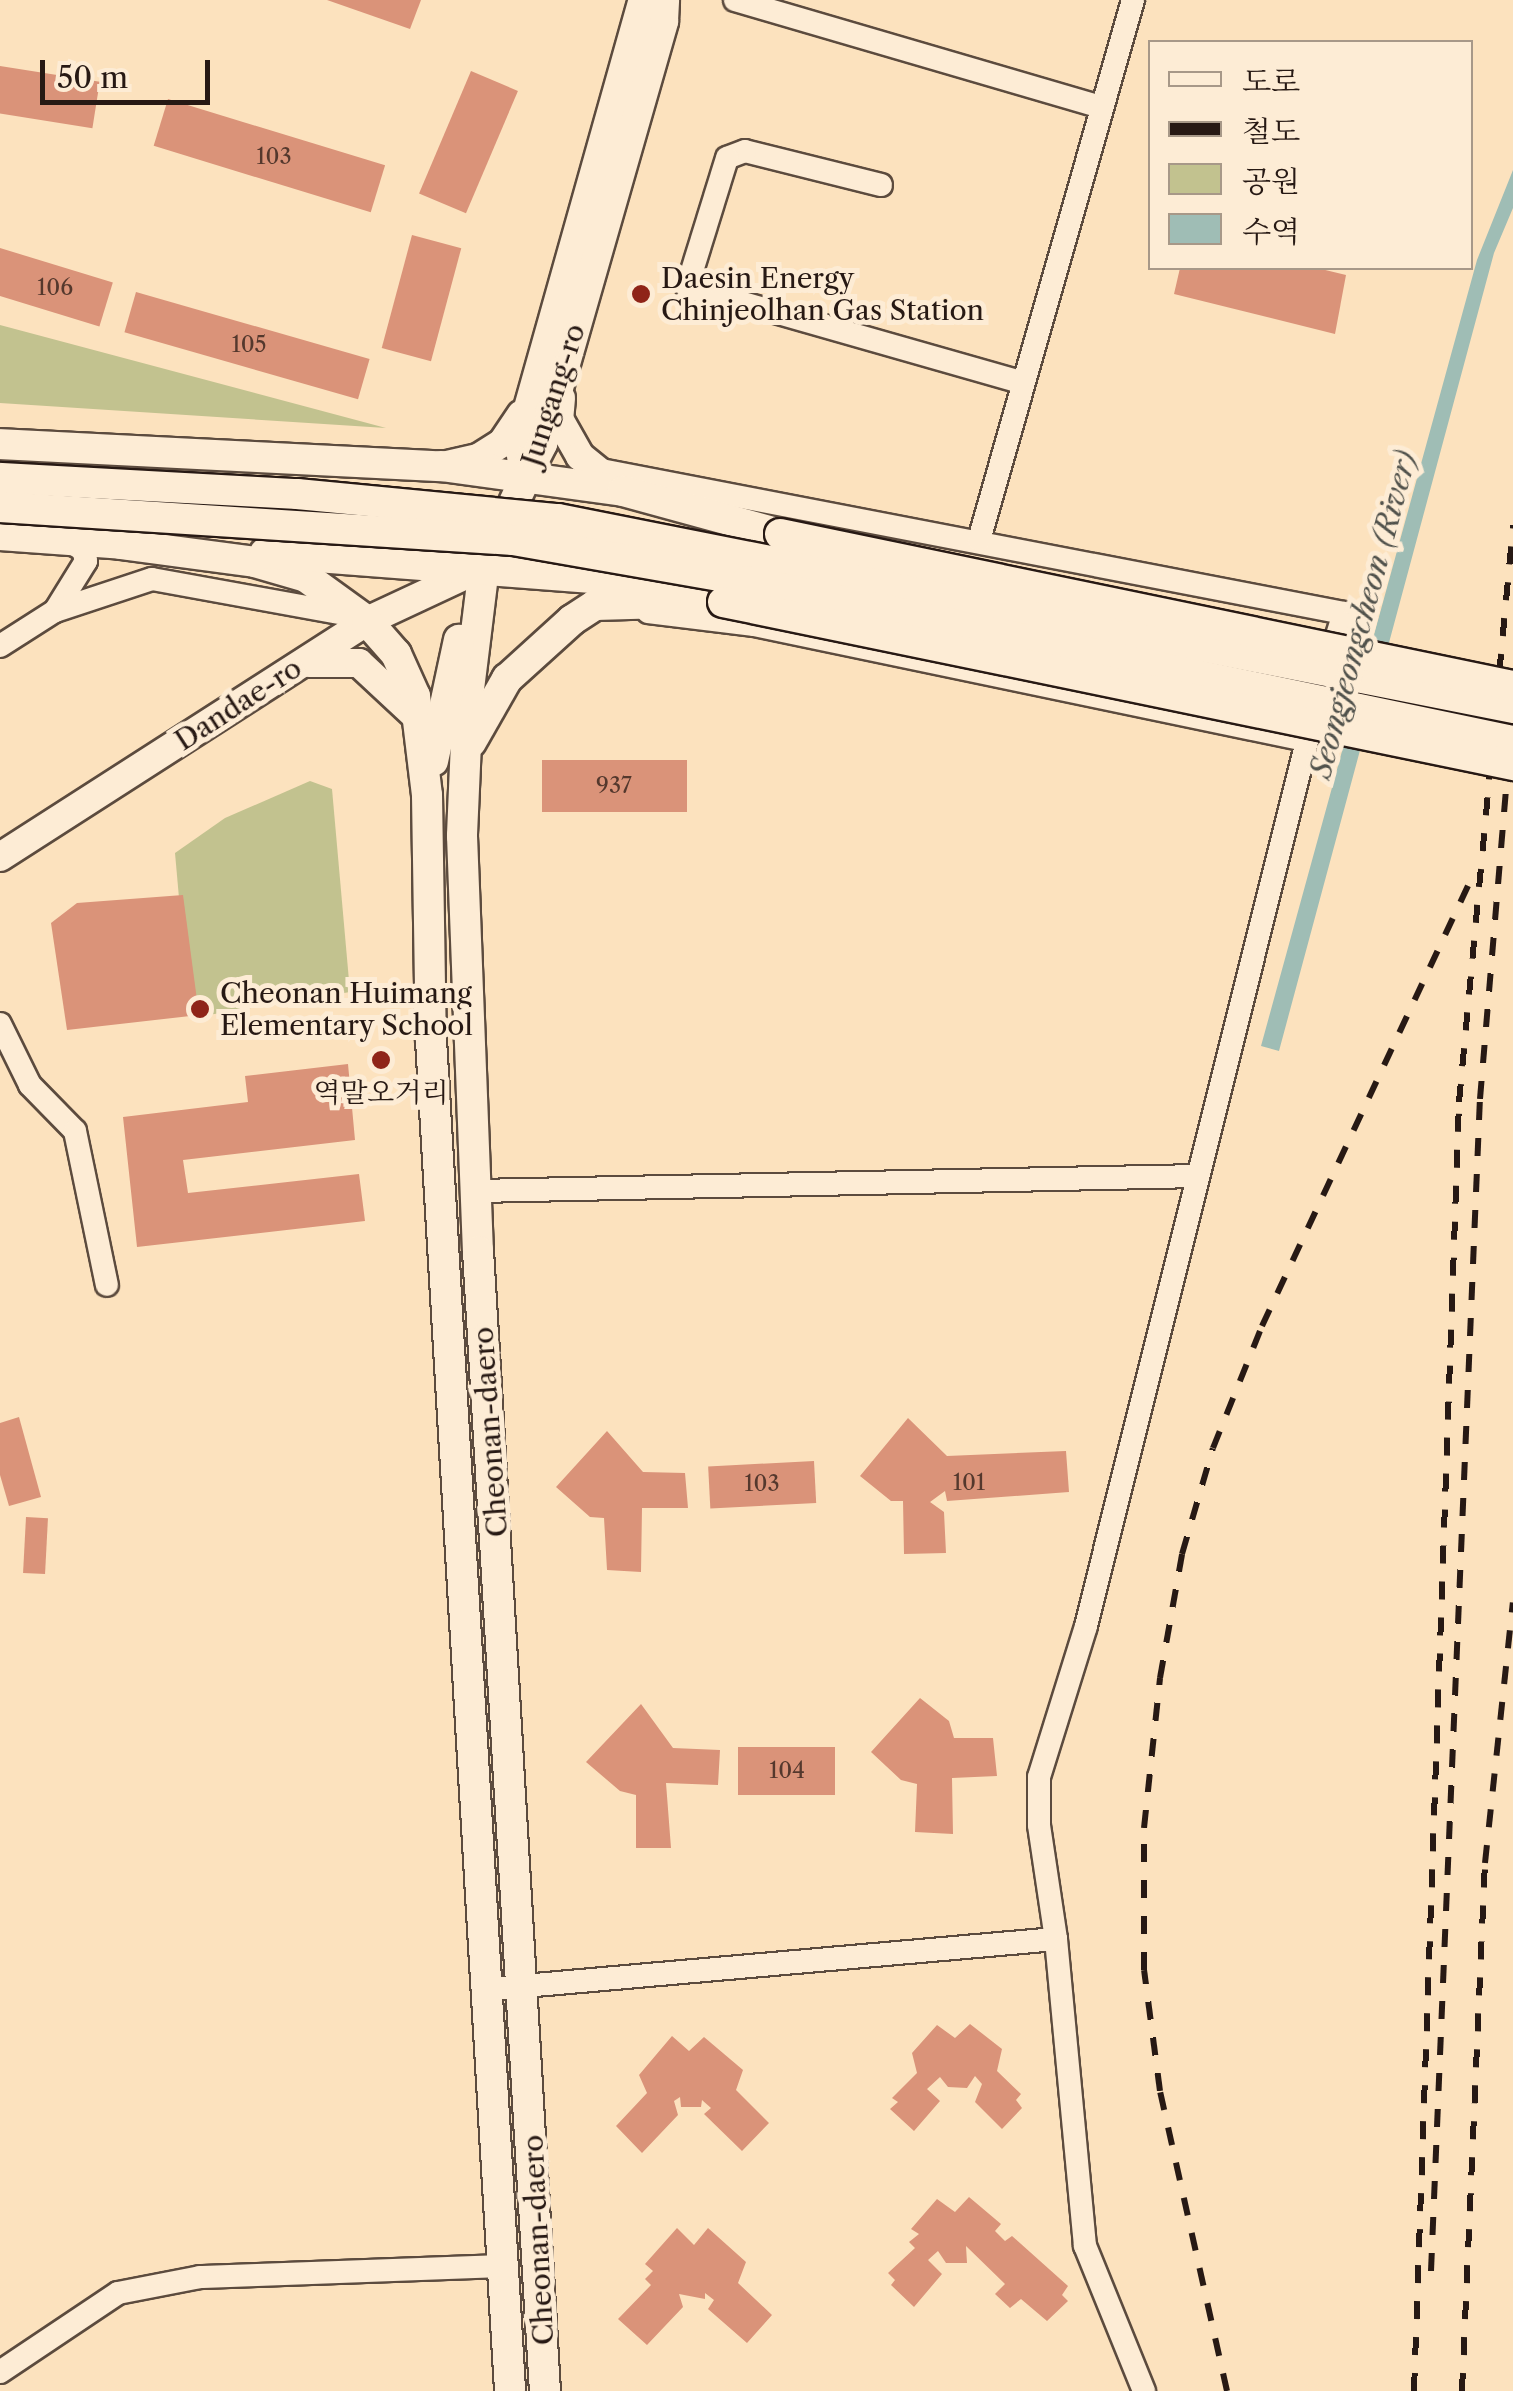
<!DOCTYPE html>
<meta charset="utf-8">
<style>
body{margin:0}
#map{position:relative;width:1513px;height:2391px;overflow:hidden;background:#fce2be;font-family:"Libre Caslon Text","Noto Serif KR",serif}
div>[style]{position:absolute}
.green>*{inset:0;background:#c2c28f}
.water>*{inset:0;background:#9fbdb5}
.building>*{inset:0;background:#da9379;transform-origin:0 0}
.roads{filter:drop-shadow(2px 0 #5c4b3e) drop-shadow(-2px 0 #5c4b3e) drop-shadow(0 2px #5c4b3e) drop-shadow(0 -2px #5c4b3e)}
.minor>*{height:22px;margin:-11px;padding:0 11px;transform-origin:11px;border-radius:11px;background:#fdecd5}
.tertiary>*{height:28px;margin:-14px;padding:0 14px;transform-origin:14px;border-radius:14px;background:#fdecd5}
.secondary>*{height:30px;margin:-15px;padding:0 15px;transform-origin:15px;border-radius:15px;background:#fdecd5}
.rail>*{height:6px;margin-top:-3px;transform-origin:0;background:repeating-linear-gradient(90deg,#271914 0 18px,transparent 0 36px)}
.bridges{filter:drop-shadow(2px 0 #271914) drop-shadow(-2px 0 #271914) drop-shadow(0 2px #271914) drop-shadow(0 -2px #271914)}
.secondary-bridge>*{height:30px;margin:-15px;padding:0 15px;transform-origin:15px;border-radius:15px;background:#fdecd5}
.dots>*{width:28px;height:28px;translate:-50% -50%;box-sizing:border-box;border:5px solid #fdecd5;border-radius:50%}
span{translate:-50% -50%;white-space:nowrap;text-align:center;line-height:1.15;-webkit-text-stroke:10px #fdecd5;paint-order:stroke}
.number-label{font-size:22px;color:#54382d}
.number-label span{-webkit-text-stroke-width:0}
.poi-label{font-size:28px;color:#271914}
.left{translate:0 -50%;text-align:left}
.street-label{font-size:28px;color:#271914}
.water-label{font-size:30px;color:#51524c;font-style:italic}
.legend{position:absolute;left:1148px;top:40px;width:325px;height:230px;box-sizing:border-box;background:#fdecd5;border:2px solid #a79888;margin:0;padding:12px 18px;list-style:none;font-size:30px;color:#271914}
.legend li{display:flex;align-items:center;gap:20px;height:50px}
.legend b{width:50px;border:2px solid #a79888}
.scale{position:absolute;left:40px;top:60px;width:170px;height:45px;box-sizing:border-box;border:5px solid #271914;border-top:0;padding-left:12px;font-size:30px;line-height:35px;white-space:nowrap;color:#271914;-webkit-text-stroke:8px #fdecd5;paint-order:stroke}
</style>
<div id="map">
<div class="green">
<i style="clip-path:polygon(0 325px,386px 428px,0 403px)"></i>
<i style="clip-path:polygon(310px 781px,332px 789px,350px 992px,202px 1016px,184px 954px,175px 853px,225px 818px)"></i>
</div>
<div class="water">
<i style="clip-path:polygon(1513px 170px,1513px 208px,1494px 253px,1279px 1051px,1261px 1046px,1477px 260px)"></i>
</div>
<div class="building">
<i style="clip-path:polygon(327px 0,421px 0,410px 29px)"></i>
<i style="left:0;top:66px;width:101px;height:47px;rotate:9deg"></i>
<i style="left:471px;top:71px;width:51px;height:133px;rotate:23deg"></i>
<i style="left:168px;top:99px;width:227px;height:49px;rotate:17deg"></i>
<i style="left:412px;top:235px;width:51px;height:117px;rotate:15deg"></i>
<i style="left:0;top:248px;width:118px;height:46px;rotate:17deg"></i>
<i style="clip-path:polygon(1180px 268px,1317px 268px,1346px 275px,1335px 334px,1174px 294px)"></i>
<i style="left:136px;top:292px;width:243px;height:42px;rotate:16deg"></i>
<i style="left:542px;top:760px;width:145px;height:52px"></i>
<i style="clip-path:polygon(183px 895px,199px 1015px,67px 1030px,51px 923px,77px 903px)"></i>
<i style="clip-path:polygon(348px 1064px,355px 1140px,183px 1160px,188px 1193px,359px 1174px,365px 1221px,137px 1247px,123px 1117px,248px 1102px,245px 1076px)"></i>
<i style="clip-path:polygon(19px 1417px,41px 1497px,9px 1506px,0 1475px,0 1423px)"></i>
<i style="clip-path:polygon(908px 1418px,947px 1456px,1066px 1451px,1069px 1492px,947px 1501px,945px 1491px,930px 1502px,944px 1512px,946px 1553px,904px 1554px,903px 1501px,891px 1501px,860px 1476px)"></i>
<i style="clip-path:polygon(607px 1431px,643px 1472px,685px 1473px,688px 1508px,642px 1508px,641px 1572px,607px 1570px,604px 1518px,590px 1517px,556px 1487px)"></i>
<i style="left:814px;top:1461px;width:42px;height:106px;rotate:87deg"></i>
<i style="left:26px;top:1517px;width:22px;height:56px;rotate:3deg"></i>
<i style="clip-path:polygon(920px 1698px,949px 1721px,954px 1738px,993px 1738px,997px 1776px,952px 1778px,953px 1834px,915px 1832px,917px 1784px,901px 1780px,871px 1752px)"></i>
<i style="clip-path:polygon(641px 1704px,673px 1748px,720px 1750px,718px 1785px,666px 1783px,671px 1848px,636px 1848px,636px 1795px,620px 1791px,586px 1762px)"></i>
<i style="left:835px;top:1747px;width:48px;height:97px;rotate:90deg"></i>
<i style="clip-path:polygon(970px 2024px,1002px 2049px,997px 2071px,1021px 2094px,1016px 2100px,1022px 2108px,1002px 2129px,975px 2102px,982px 2084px,975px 2076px,967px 2088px,948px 2087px,940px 2077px,927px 2089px,940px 2101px,914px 2131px,890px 2109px,898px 2102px,892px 2098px,917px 2073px,912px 2053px,937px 2025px,955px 2038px)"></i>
<i style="clip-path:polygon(672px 2036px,689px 2051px,704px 2037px,743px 2070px,736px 2090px,769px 2123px,742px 2151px,704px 2114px,711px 2108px,702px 2100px,701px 2107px,681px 2107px,680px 2097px,674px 2101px,678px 2115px,642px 2153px,616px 2126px,647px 2093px,639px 2075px)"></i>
<i style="clip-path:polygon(969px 2197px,1001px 2224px,995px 2231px,1005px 2241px,1012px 2236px,1068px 2286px,1062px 2295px,1068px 2301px,1047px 2321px,1021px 2299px,1010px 2308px,995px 2294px,1005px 2284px,966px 2246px,967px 2263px,946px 2263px,938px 2251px,928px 2260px,942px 2274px,914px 2307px,891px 2285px,895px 2280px,888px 2273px,915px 2248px,909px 2242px,919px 2234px,911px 2229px,937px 2199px,955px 2212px)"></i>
<i style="clip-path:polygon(677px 2228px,694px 2245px,708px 2228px,746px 2262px,738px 2283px,772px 2315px,747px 2343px,708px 2309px,714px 2300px,705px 2293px,705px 2299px,679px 2294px,683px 2307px,647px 2345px,618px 2319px,651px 2285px,645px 2279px,653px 2271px,645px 2264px)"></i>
</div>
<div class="roads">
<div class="minor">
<i style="left:735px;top:0;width:381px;rotate:16.3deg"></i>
<i style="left:881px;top:185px;width:140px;rotate:-166deg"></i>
<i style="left:745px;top:151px;width:19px;rotate:159deg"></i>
<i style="left:727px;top:158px;width:135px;rotate:107.2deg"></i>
<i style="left:687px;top:287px;width:349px;rotate:15.9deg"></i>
<i style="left:596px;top:469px;width:762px;rotate:10.9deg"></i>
<i style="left:1344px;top:613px;width:53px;rotate:107.4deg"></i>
<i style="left:979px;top:540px;width:562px;rotate:-74.08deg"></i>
<i style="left:55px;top:611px;width:59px;rotate:-58.2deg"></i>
<i style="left:86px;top:561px;width:11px;rotate:-105deg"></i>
<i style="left:83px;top:550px;width:19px;rotate:-148deg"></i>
<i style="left:648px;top:612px;width:107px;rotate:7deg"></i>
<i style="left:754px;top:625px;width:563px;rotate:11.79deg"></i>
<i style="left:1305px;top:740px;width:12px;rotate:-95deg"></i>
<i style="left:0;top:646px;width:65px;rotate:-32.5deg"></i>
<i style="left:55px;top:611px;width:102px;rotate:-18.3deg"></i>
<i style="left:152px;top:579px;width:201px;rotate:10.3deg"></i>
<i style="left:0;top:1024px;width:68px;rotate:63.8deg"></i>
<i style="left:30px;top:1085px;width:64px;rotate:45.6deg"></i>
<i style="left:75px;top:1131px;width:157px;rotate:78.3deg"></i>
<i style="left:477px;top:1191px;width:720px;rotate:-1.19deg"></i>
<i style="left:490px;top:1989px;width:568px;rotate:-5.05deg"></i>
<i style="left:0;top:2372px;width:142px;rotate:-33.8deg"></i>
<i style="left:118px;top:2293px;width:84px;rotate:-11deg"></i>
<i style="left:200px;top:2277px;width:305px;rotate:-2.1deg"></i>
<i style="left:1144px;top:2391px;width:157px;rotate:-112.1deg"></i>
<i style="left:1085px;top:2246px;width:308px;rotate:-95.4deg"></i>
<i style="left:1056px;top:1939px;width:115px;rotate:-98.5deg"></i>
<i style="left:1039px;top:1825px;width:48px;rotate:-90deg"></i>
<i style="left:1039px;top:1777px;width:158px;rotate:-72.7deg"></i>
<i style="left:1086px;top:1626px;width:945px;rotate:-75.98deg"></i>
</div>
<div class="tertiary">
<i style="left:561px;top:398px;width:21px;rotate:95deg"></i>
<i style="left:559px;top:419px;width:43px;rotate:60.4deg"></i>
<i style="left:580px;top:456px;width:55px;rotate:39.1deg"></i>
<i style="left:443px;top:466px;width:36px;rotate:-13deg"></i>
<i style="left:478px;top:458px;width:28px;rotate:-32deg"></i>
<i style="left:502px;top:443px;width:34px;rotate:-56deg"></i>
<i style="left:524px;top:480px;width:40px;rotate:-97.1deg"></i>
<i style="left:519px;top:440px;width:457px;rotate:-74.3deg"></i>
<i style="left:524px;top:481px;width:42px;rotate:-62.8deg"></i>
<i style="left:543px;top:444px;width:440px;rotate:-74deg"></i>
<i style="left:664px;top:21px;width:21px;rotate:-87deg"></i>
<i style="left:309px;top:663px;width:50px"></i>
<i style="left:359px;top:663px;width:79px;rotate:43deg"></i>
<i style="left:0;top:857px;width:436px;rotate:-32.7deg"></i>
<i style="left:367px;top:621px;width:128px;rotate:-25deg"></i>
</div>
<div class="secondary">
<i style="left:0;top:444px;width:442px;rotate:2.9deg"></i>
<i style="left:441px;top:466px;width:184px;rotate:7.8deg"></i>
<i style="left:623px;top:491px;width:163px;rotate:15.3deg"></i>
<i style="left:524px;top:481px;width:95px;rotate:114.9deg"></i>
<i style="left:484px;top:567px;width:131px;rotate:97deg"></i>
<i style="left:468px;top:697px;width:139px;rotate:92.5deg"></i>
<i style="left:462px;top:836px;width:415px;rotate:87.8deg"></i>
<i style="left:478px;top:1251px;width:1142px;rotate:86.64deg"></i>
<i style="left:0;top:535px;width:139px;rotate:4.1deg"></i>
<i style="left:120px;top:544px;width:136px;rotate:7.6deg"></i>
<i style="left:255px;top:562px;width:53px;rotate:16.4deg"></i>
<i style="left:306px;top:577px;width:75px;rotate:35.8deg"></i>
<i style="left:367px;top:621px;width:44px;rotate:48.7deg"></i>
<i style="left:396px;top:654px;width:46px;rotate:65.7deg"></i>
<i style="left:415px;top:696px;width:100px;rotate:83.1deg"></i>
<i style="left:427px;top:795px;width:245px;rotate:89.1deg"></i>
<i style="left:431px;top:1040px;width:1353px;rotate:86.65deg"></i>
<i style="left:265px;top:553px;width:341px;rotate:4.4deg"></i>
<i style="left:605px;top:579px;width:120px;rotate:11deg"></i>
<i style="left:471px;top:742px;width:73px;rotate:-60.3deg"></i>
<i style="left:507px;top:679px;width:88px;rotate:-42.2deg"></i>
<i style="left:572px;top:620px;width:27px;rotate:-33deg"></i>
<i style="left:595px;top:605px;width:71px;rotate:-1.6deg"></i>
<i style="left:433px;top:761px;width:124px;rotate:-77.9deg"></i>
</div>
</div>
<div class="rail">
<i style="left:1431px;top:2271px;width:1173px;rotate:-87.61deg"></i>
<i style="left:1480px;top:1099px;width:395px;rotate:-85.2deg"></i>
<i style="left:1227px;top:2391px;width:307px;rotate:-102.6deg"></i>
<i style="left:1160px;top:2091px;width:122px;rotate:-97.5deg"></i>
<i style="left:1144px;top:1970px;width:142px;rotate:-90deg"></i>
<i style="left:1144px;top:1828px;width:151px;rotate:-83.9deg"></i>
<i style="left:1160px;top:1678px;width:126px;rotate:-79.9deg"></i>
<i style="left:1182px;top:1554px;width:110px;rotate:-73.7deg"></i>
<i style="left:1213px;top:1448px;width:131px;rotate:-68.1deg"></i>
<i style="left:1262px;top:1326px;width:500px;rotate:-64.92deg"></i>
<i style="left:1414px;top:2391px;width:1290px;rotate:-88deg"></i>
<i style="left:1459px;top:1102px;width:579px;rotate:-84.64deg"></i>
<i style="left:1462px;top:2391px;width:529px;rotate:-87.51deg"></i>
<i style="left:1485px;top:1863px;width:262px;rotate:-83.9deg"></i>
</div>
<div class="bridges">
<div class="secondary-bridge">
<i style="left:0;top:478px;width:297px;rotate:3.1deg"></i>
<i style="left:297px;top:494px;width:262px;rotate:5.5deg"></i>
<i style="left:558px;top:519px;width:974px;rotate:11.19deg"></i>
<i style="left:0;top:507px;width:514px;rotate:3.68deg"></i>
<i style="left:513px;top:540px;width:238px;rotate:9.9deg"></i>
<i style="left:747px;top:581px;width:783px;rotate:11.8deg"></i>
<i style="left:780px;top:534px;width:749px;rotate:11.72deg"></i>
<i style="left:723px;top:602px;width:807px;rotate:11.66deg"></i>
</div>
</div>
<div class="dots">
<i style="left:641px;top:294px;background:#8f2418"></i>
<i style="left:200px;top:1009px;background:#8f2418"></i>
<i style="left:381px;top:1060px;background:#8f2418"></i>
</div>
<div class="number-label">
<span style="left:274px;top:157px">103</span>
<span style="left:55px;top:288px">106</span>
<span style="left:249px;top:345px">105</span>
<span style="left:614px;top:786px">937</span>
<span style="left:969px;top:1483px">101</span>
<span style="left:762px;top:1484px">103</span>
<span style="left:787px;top:1771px">104</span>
</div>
<div class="poi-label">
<span class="left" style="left:661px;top:294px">Daesin Energy<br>Chinjeolhan Gas Station</span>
<span class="left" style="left:220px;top:1009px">Cheonan Huimang<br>Elementary School</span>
<span style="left:381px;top:1092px">역말오거리</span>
</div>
<div class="street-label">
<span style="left:553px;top:395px;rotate:-72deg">Jungang-ro</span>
<span style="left:238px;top:704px;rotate:-33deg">Dandae-ro</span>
<span style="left:490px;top:1432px;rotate:-94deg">Cheonan-daero</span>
<span style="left:538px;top:2240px;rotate:-93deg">Cheonan-daero</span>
</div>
<div class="water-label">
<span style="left:1364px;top:614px;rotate:-75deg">Seongjeongcheon (River)</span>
</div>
<ul class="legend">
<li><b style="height:12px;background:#fdecd5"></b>도로</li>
<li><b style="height:12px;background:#271914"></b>철도</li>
<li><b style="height:28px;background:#c2c28f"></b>공원</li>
<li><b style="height:28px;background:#9fbdb5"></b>수역</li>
</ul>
<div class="scale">50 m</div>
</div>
